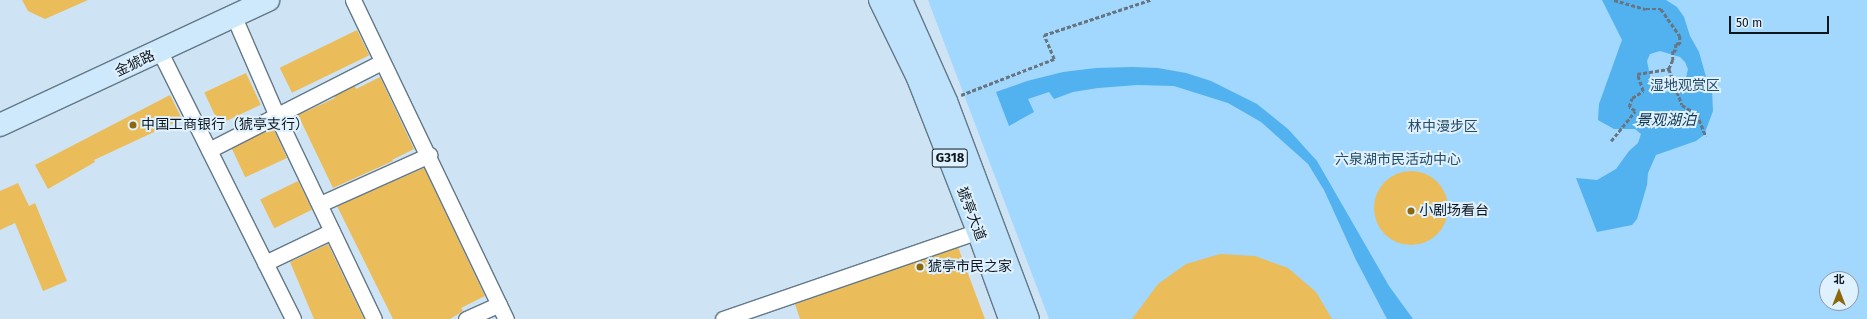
<!DOCTYPE html>
<meta charset="utf-8">
<style>
body{margin:0}
#map{position:relative;width:1867px;height:319px;overflow:hidden;background:#cee4f5;font-family:"Fira Sans","Noto Sans SC",sans-serif}
div>[style]{position:absolute}
.green>*{inset:0;background:#a2d7fe}
.water>*{inset:0;background:#52b1ef}
.building>*{inset:0;background:#ebbc5a;transform-origin:0 0}
.round{border-radius:50%}
.path>*{height:2.5px;margin-top:-1.25px;transform-origin:0;background:repeating-linear-gradient(90deg,#667580 0 4px,transparent 0 6px)}
.roads{filter:drop-shadow(1px 0 #637887) drop-shadow(-1px 0 #637887) drop-shadow(0 1px #637887) drop-shadow(0 -1px #637887)}
.minor>*{height:15px;margin:-7.5px;padding:0 7.5px;transform-origin:7.5px;border-radius:7.5px;background:#fff}
.primary>*{height:22px;margin:-11px;padding:0 11px;transform-origin:11px;border-radius:11px;background:#cee9fc}
.trunk>*{height:22px;margin:-11px;padding:0 11px;transform-origin:11px;border-radius:11px;background:#bee2fb}
.dots>*{width:11px;height:11px;translate:-50% -50%;box-sizing:border-box;border:2px solid #dff1ff;border-radius:50%}
span{translate:-50% -50%;white-space:nowrap;text-align:center;line-height:1.15;-webkit-text-stroke:4px #dff1ff;paint-order:stroke}
.shield-label span{padding:1px 3px;background:#dff1ff;border:1px solid;border-radius:3px;-webkit-text-stroke-width:0}
.shield-label{font-size:13px;color:#0e161c;font-weight:700}
.street-label{font-size:14px;color:#0e161c}
.park-label{font-size:14px;color:#244b65}
.poi-label{font-size:14px;color:#0e161c}
.left{translate:0 -50%;text-align:left}
.water-label{font-size:15px;color:#0d364f;font-style:italic}
.north{position:absolute;left:1819px;top:271px;width:40px;height:40px;box-sizing:border-box;background:#dff1ff;border:1px solid #8b99a4;border-radius:50%;rotate:0deg;font-size:11px;font-weight:700;line-height:16px;text-align:center;color:#0e161c}
.north::after{content:'';display:block;margin:auto;width:14px;height:18px;background:#8c680a;clip-path:polygon(50% 0,100% 100%,50% 72%,0 100%)}
.scale{position:absolute;left:1729px;top:16px;width:100px;height:18px;box-sizing:border-box;border:2px solid #0e161c;border-top:0;padding-left:5px;font-size:12px;line-height:14px;white-space:nowrap;color:#0e161c;-webkit-text-stroke:3px #dff1ff;paint-order:stroke}
</style>
<div id="map">
<div class="green">
<i style="clip-path:polygon(evenodd,928px 0,1867px 0,1867px 319px,1049px 319px,928px 0,1827px 279px,1851px 279px,1851px 303px,1827px 303px,1827px 279px)"></i>
</div>
<div class="water">
<i style="clip-path:polygon(evenodd,1602px 0,1666px 0,1677px 7px,1684px 17px,1690px 36px,1699px 52px,1706px 77px,1712px 89px,1713px 111px,1704px 135px,1696px 141px,1656px 155px,1648px 173px,1647px 185px,1637px 219px,1632px 225px,1597px 232px,1576px 178px,1597px 180px,1616px 169px,1629px 151px,1638px 143px,1641px 134px,1635px 129px,1614px 129px,1598px 120px,1599px 104px,1622px 40px,1602px 0,1660px 51px,1680px 57px,1685px 62px,1688px 69px,1685px 82px,1673px 90px,1662px 93px,1655px 89px,1651px 81px,1647px 61px,1650px 54px,1660px 51px)"></i>
<i style="clip-path:polygon(1132px 67px,1158px 68px,1186px 73px,1211px 81px,1257px 104px,1288px 129px,1317px 161px,1389px 286px,1413px 319px,1387px 319px,1356px 260px,1324px 190px,1308px 164px,1261px 122px,1228px 103px,1174px 86px,1137px 85px,1098px 88px,1073px 92px,1054px 99px,1049px 92px,1028px 99px,1034px 112px,1009px 126px,996px 92px,1027px 81px,1063px 72px,1096px 68px)"></i>
</div>
<div class="building">
<i style="clip-path:polygon(22px 0,88px 0,45px 19px,28px 11px)"></i>
<i style="left:357px;top:30px;width:28px;height:86px;rotate:64deg"></i>
<i style="left:246px;top:73px;width:35px;height:46px;rotate:65deg"></i>
<i style="clip-path:polygon(380px 77px,414px 149px,392px 160px,393px 161px,333px 188px,298px 115px,335px 98px,334px 96px,355px 86px,356px 89px)"></i>
<i style="clip-path:polygon(170px 95px,182px 119px,94px 160px,95px 162px,48px 189px,35px 165px)"></i>
<i style="left:273px;top:128px;width:33px;height:46px;rotate:65deg"></i>
<i style="clip-path:polygon(424px 168px,485px 296px,461px 308px,463px 311px,450px 319px,393px 319px,337px 206px)"></i>
<i class="round" style="left:1374px;top:171px;width:74px;height:74px"></i>
<i style="left:298px;top:181px;width:32px;height:42px;rotate:64deg"></i>
<i style="clip-path:polygon(18px 183px,29px 206px,35px 203px,67px 281px,43px 291px,15px 223px,0 230px,0 191px)"></i>
<i style="clip-path:polygon(328px 244px,364px 319px,314px 319px,290px 262px)"></i>
<i style="clip-path:polygon(958px 247px,985px 319px,800px 319px,795px 304px)"></i>
<i style="clip-path:polygon(1220px 254px,1255px 256px,1288px 268px,1316px 292px,1332px 319px,1132px 319px,1158px 284px,1186px 264px)"></i>
</div>
<div class="path">
<i style="left:1614px;top:0;width:33px;rotate:16deg"></i>
<i style="left:1646px;top:9px;width:15px"></i>
<i style="left:1661px;top:9px;width:33px;rotate:55deg"></i>
<i style="left:1680px;top:36px;width:8px;rotate:90deg"></i>
<i style="left:1680px;top:44px;width:4px;rotate:180deg"></i>
<i style="left:1676px;top:44px;width:7px;rotate:90deg"></i>
<i style="left:1676px;top:51px;width:3px;rotate:180deg"></i>
<i style="left:1673px;top:51px;width:9px;rotate:90deg"></i>
<i style="left:1673px;top:60px;width:10px;rotate:114deg"></i>
<i style="left:961px;top:95px;width:100px;rotate:-21.2deg"></i>
<i style="left:1054px;top:59px;width:26px;rotate:-113deg"></i>
<i style="left:1044px;top:35px;width:112px;rotate:-18.3deg"></i>
<i style="left:1611px;top:141px;width:38px;rotate:-51deg"></i>
<i style="left:1635px;top:111px;width:7px;rotate:-146deg"></i>
<i style="left:1629px;top:107px;width:9px;rotate:-72deg"></i>
<i style="left:1632px;top:98px;width:13px;rotate:-32deg"></i>
<i style="left:1643px;top:91px;width:18px;rotate:-109deg"></i>
<i style="left:1637px;top:74px;width:32px;rotate:-9deg"></i>
<i style="left:1669px;top:69px;width:38px;rotate:70deg"></i>
<i style="left:1682px;top:105px;width:17px;rotate:31deg"></i>
<i style="left:1697px;top:114px;width:24px;rotate:68deg"></i>
</div>
<div class="roads">
<div class="minor">
<i style="left:353px;top:0;width:354px;rotate:64.4deg"></i>
<i style="left:234px;top:17px;width:108px;rotate:66.5deg"></i>
<i style="left:277px;top:116px;width:225px;rotate:64.5deg"></i>
<i style="left:160px;top:52px;width:298px;rotate:63.5deg"></i>
<i style="left:209px;top:150px;width:194px;rotate:-27deg"></i>
<i style="left:320px;top:204px;width:120px;rotate:-24.2deg"></i>
<i style="left:265px;top:263px;width:74px;rotate:-25.5deg"></i>
<i style="left:466px;top:319px;width:36px;rotate:-24deg"></i>
<i style="left:723px;top:319px;width:270px;rotate:-19deg"></i>
</div>
<div class="primary">
<i style="left:0;top:125px;width:296px;rotate:-25deg"></i>
</div>
<div class="trunk">
<i style="left:880px;top:0;width:87px;rotate:64deg"></i>
<i style="left:918px;top:78px;width:164px;rotate:68.6deg"></i>
<i style="left:978px;top:231px;width:94px;rotate:70deg"></i>
<i style="left:901px;top:0;width:111px;rotate:66deg"></i>
<i style="left:946px;top:101px;width:233px;rotate:69.4deg"></i>
</div>
</div>
<div class="dots">
<i style="left:133px;top:125px;background:#8c680a"></i>
<i style="left:1411px;top:211px;background:#8c680a"></i>
<i style="left:920px;top:267px;background:#8c680a"></i>
</div>
<div class="shield-label">
<span style="left:950px;top:158px">G318</span>
</div>
<div class="street-label">
<span style="left:135px;top:64px;rotate:-25deg">金猇路</span>
<span style="left:971px;top:214px;rotate:69deg">猇亭大道</span>
</div>
<div class="park-label">
<span style="left:1685px;top:86px">湿地观赏区</span>
<span style="left:1443px;top:127px">林中漫步区</span>
<span style="left:1398px;top:160px">六泉湖市民活动中心</span>
</div>
<div class="poi-label">
<span class="left" style="left:141px;top:125px">中国工商银行（猇亭支行）</span>
<span class="left" style="left:1419px;top:211px">小剧场看台</span>
<span class="left" style="left:928px;top:267px">猇亭市民之家</span>
</div>
<div class="water-label">
<span style="left:1666px;top:121px">景观湖泊</span>
</div>
<div class="north">北</div>
<div class="scale">50 m</div>
</div>
